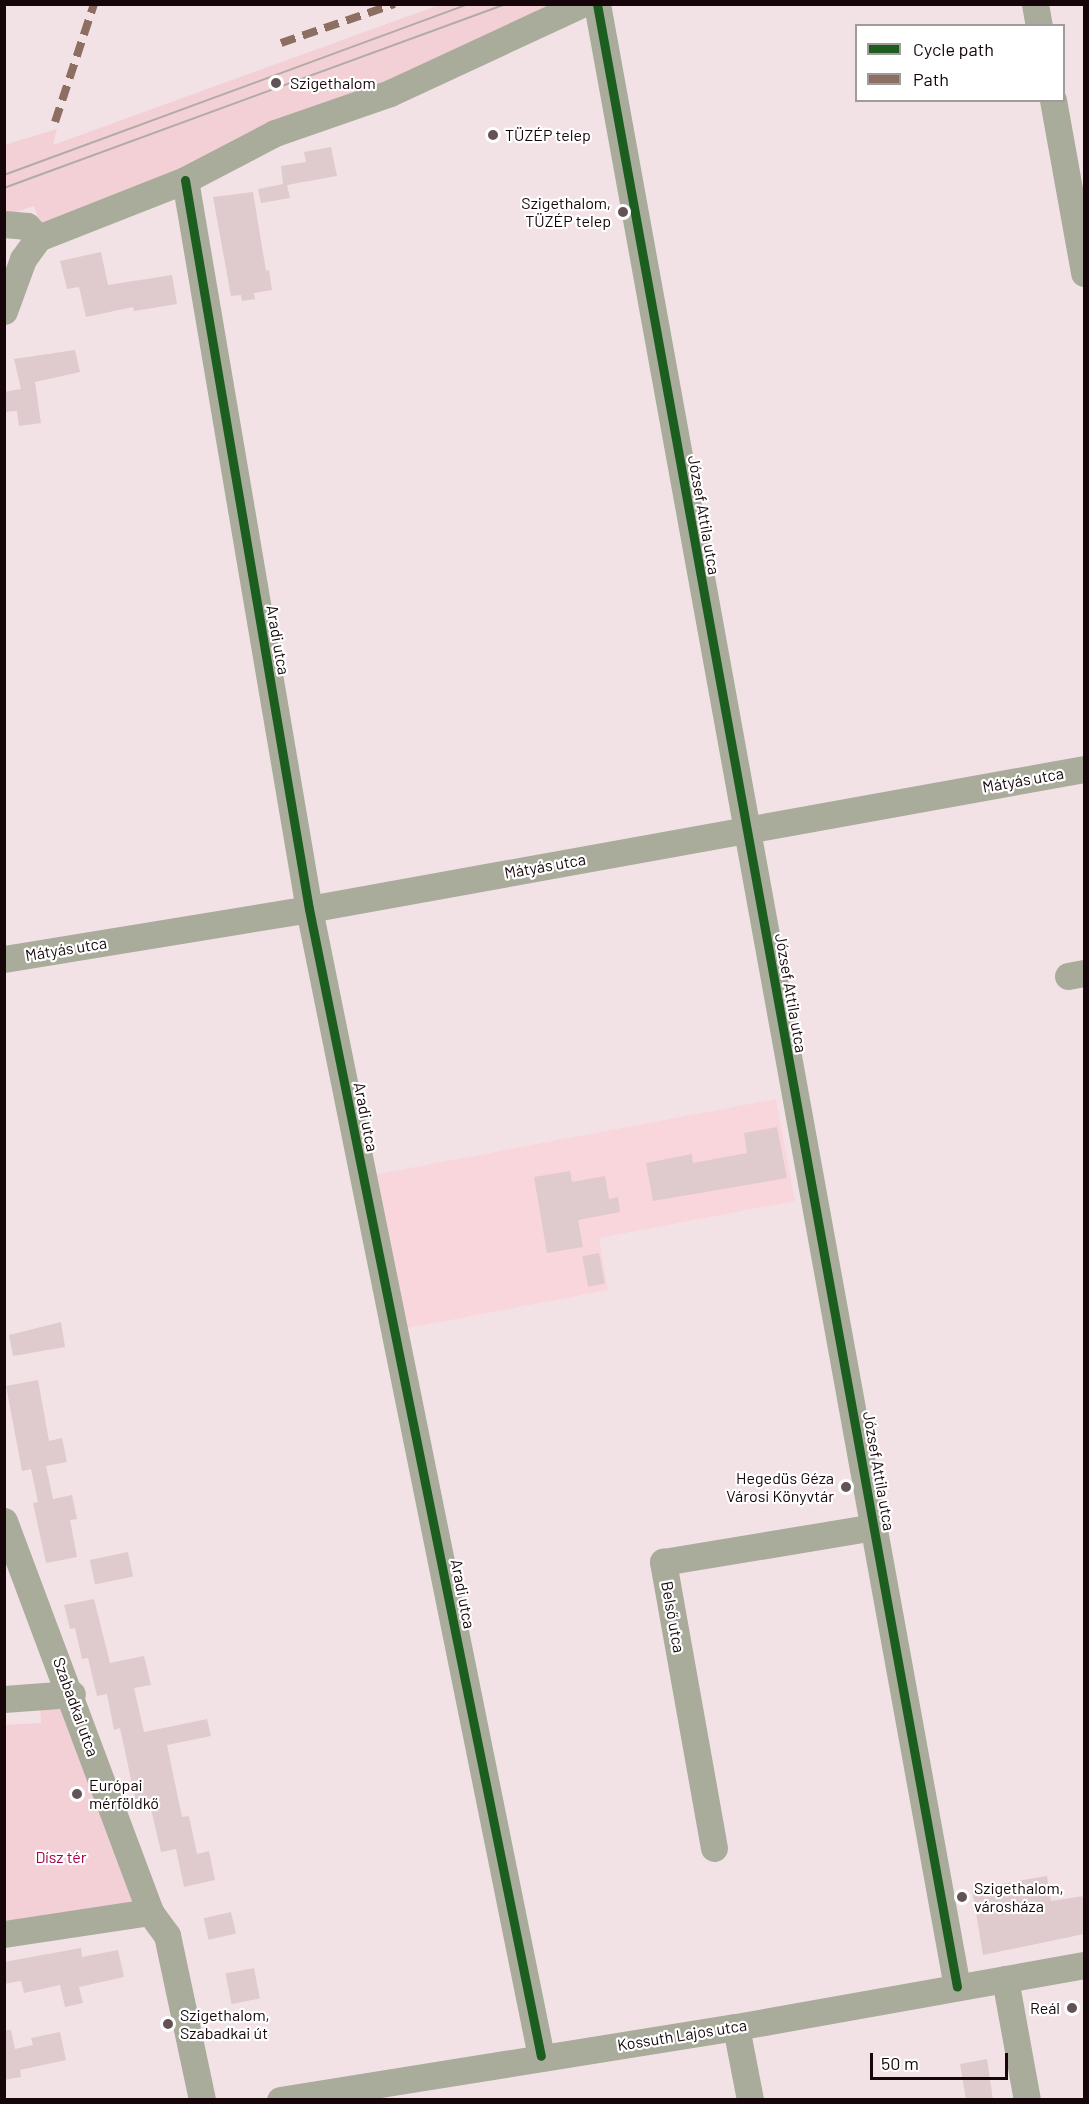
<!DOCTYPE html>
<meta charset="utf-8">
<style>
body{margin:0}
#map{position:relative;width:1089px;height:2104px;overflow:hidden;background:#f3e2e5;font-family:Barlow,sans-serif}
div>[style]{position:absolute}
.built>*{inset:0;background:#f9d6dc}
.green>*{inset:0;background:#f3cfd6}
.building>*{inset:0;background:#dfcace;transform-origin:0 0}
.minor>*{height:27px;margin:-13.5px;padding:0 13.5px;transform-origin:13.5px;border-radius:13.5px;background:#a9ab9b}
.tram>*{height:1.5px;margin:-0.75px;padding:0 0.75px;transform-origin:0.75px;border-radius:0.75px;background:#b2aba5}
.quiet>*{height:8px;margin-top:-4px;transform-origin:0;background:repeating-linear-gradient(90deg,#8d6e63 0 15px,transparent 0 23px)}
.cycleway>*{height:9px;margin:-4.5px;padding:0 4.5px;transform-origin:4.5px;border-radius:4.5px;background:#1b5e20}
.dots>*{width:16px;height:16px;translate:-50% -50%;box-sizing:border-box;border:3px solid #fff;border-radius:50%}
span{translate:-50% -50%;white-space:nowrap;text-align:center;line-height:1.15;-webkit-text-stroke:4.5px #fff;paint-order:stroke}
.poi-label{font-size:16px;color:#16060a}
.left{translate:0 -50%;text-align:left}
.right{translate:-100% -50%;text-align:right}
.street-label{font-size:16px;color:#16060a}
.park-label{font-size:16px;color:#a10248}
.frame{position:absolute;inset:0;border:6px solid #16060a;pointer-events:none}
.legend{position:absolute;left:855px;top:24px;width:210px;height:78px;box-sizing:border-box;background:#fff;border:2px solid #a29b9d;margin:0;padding:8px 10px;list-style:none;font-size:18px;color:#16060a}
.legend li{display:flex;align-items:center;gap:12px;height:30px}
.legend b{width:30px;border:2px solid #a29b9d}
.scale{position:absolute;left:870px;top:2053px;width:138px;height:27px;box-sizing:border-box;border:3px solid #16060a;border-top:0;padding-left:8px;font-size:18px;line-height:21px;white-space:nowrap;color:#16060a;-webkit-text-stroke:4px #fff;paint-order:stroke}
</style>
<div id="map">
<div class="built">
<i style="clip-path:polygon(776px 1099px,795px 1201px,599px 1238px,608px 1290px,403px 1329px,373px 1175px)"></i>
</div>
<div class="green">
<i style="clip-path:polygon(439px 5px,562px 5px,42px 229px,34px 206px,5px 216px,4px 145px,57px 129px,53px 145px)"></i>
<i style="clip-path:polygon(68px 1703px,139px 1904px,5px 1923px,5px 1725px,41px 1723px,40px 1707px)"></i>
</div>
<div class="building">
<i style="clip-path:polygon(331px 147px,337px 176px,287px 185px,290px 198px,261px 203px,258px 189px,283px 184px,281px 166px,306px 162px,304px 152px)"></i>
<i style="clip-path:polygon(253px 192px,266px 271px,269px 270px,272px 290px,254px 293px,255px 299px,242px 301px,241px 295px,231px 296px,213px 197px)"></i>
<i style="clip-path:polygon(101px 252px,108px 285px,172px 275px,177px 304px,134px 311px,133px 307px,86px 317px,79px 287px,67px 289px,60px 261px)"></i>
<i style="clip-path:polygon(75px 350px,80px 372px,35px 382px,41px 423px,19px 426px,17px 411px,4px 412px,4px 392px,21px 389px,14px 359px)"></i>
<i style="clip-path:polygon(777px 1127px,787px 1178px,653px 1201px,646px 1163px,692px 1154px,693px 1163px,747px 1153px,744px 1133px)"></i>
<i style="clip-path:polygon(570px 1171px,572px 1182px,605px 1176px,609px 1199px,618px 1197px,620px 1212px,578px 1220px,583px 1247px,547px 1253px,534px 1177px)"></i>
<i style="left:599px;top:1253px;width:31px;height:17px;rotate:79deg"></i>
<i style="clip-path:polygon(61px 1322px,65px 1347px,13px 1356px,9px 1335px)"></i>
<i style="clip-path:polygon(38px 1380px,49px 1441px,62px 1438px,67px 1462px,46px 1466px,53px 1499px,72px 1495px,77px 1519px,70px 1520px,77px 1557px,46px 1563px,33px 1503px,38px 1502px,31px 1469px,22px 1471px,6px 1386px)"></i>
<i style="left:128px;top:1552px;width:25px;height:39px;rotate:78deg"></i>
<i style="clip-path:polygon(94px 1599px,110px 1663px,144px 1656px,151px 1685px,134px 1688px,144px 1732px,207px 1719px,211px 1736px,167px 1745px,182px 1817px,189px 1816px,197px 1854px,209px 1851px,215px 1880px,184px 1887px,176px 1849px,161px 1852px,151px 1809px,138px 1812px,120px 1728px,114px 1730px,107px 1694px,97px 1696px,88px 1658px,82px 1659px,75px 1628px,70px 1629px,64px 1605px)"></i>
<i style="clip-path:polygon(1047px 1876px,1051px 1901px,1084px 1896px,1084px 1934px,983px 1955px,972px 1889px)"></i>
<i style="left:231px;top:1912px;width:22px;height:28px;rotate:77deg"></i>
<i style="clip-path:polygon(81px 1948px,82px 1957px,118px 1950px,124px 1977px,79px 1987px,83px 2003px,65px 2007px,60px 1985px,24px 1993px,21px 1981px,4px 1984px,4px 1962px)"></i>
<i style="left:254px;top:1968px;width:31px;height:29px;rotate:79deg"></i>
<i style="clip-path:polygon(4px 2030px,11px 2030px,15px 2049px,33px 2045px,31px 2038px,60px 2032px,66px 2060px,20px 2070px,21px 2077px,4px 2080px)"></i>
<i style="clip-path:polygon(987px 2059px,993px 2100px,966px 2100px,960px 2064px)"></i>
</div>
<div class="minor">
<i style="left:597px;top:4px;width:2015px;rotate:79.71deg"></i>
<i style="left:1035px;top:4px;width:22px;rotate:80deg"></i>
<i style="left:1053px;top:100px;width:176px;rotate:79.8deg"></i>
<i style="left:185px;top:180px;width:739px;rotate:80.35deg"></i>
<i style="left:309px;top:909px;width:1170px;rotate:78.57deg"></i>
<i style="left:4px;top:224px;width:23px;rotate:5deg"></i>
<i style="left:27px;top:226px;width:16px;rotate:47deg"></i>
<i style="left:4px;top:311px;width:55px;rotate:-69.9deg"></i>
<i style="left:23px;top:259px;width:26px;rotate:-54deg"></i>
<i style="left:38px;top:238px;width:158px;rotate:-21.5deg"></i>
<i style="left:185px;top:180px;width:102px;rotate:-27.6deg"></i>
<i style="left:275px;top:133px;width:122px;rotate:-19.2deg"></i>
<i style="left:390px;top:93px;width:212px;rotate:-24.9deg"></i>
<i style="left:4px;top:959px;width:309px;rotate:-9.3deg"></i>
<i style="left:309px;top:909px;width:788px;rotate:-10.24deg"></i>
<i style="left:1068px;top:976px;width:16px;rotate:-11deg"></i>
<i style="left:4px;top:1521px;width:417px;rotate:69.5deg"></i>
<i style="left:150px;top:1912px;width:29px;rotate:54deg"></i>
<i style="left:167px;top:1935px;width:169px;rotate:78deg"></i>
<i style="left:4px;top:1699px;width:68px;rotate:-4.2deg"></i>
<i style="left:714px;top:1848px;width:291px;rotate:-100.1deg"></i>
<i style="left:663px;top:1562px;width:214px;rotate:-9.4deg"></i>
<i style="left:4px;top:1934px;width:148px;rotate:-8.6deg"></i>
<i style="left:1005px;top:1979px;width:123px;rotate:79.7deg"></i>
<i style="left:736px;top:2027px;width:74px;rotate:79.1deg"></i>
<i style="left:280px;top:2100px;width:462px;rotate:-9.1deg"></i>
<i style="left:736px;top:2027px;width:353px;rotate:-10.1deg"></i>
</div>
<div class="tram">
<i style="left:4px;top:175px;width:495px;rotate:-20.2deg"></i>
<i style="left:4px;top:188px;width:535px;rotate:-20.13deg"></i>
</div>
<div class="quiet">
<i style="left:281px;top:43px;width:120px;rotate:-19deg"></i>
<i style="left:55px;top:122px;width:124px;rotate:-71.7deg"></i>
</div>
<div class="cycleway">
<i style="left:597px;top:4px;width:2015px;rotate:79.71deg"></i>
<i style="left:185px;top:180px;width:739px;rotate:80.35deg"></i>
<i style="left:309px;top:909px;width:1170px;rotate:78.57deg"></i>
</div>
<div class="dots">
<i style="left:276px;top:83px;background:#635357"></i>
<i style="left:493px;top:135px;background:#635357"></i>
<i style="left:623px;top:212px;background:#635357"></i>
<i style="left:846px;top:1487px;background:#635357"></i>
<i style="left:77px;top:1794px;background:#635357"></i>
<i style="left:962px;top:1897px;background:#635357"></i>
<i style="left:1072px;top:2008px;background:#635357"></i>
<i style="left:168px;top:2024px;background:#635357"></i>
</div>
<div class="poi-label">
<span class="left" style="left:290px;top:83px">Szigethalom</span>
<span class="left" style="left:505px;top:135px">TÜZÉP telep</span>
<span class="right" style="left:611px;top:212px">Szigethalom,<br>TÜZÉP telep</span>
<span class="right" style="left:834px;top:1487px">Hegedüs Géza<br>Városi Könyvtár</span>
<span class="left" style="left:89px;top:1794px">Európai<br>mérföldkő</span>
<span class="left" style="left:974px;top:1897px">Szigethalom,<br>városháza</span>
<span class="right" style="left:1060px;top:2008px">Reál</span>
<span class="left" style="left:180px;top:2024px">Szigethalom,<br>Szabadkai út</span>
</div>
<div class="street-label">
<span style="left:704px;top:515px;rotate:80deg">József Attila utca</span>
<span style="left:278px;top:640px;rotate:80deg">Aradi utca</span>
<span style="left:1023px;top:780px;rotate:-10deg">Mátyás utca</span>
<span style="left:545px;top:866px;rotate:-10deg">Mátyás utca</span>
<span style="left:66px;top:949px;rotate:-9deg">Mátyás utca</span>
<span style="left:791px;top:993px;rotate:80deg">József Attila utca</span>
<span style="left:366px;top:1117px;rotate:79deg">Aradi utca</span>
<span style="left:879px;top:1471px;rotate:80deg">József Attila utca</span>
<span style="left:463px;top:1594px;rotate:79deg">Aradi utca</span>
<span style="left:673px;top:1617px;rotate:80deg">Belső utca</span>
<span style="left:76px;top:1707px;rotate:70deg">Szabadkai utca</span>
<span style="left:682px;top:2035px;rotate:-9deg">Kossuth Lajos utca</span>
</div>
<div class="park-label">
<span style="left:61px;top:1857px">Dísz tér</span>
</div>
<div class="frame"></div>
<ul class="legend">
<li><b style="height:8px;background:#1b5e20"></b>Cycle path</li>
<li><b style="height:8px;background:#8d6e63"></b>Path</li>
</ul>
<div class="scale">50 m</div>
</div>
